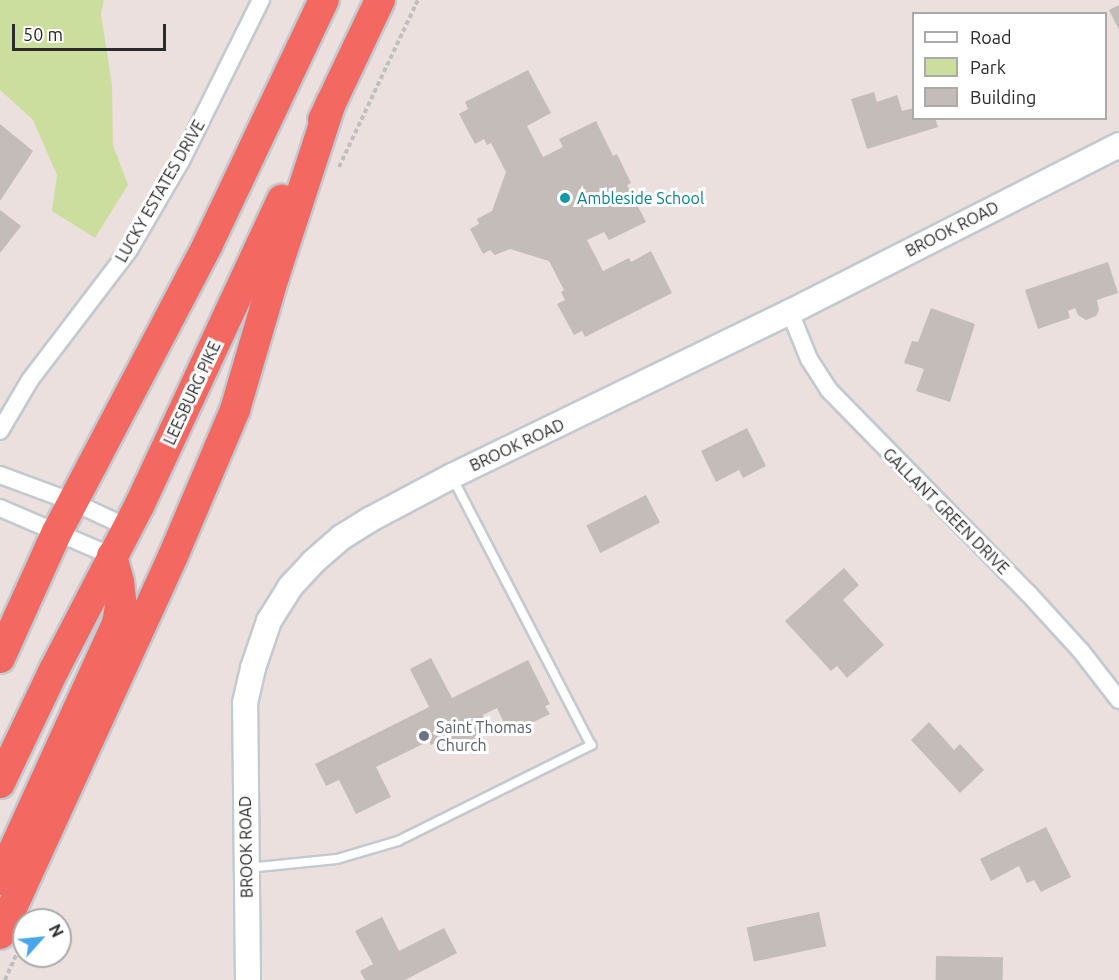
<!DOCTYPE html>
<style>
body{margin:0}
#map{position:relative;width:1119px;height:980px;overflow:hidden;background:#ebe0de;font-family:Ubuntu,sans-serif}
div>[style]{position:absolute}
.green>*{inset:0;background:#ccde9e}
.building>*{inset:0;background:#c4bcb9;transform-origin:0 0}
.path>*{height:4px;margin-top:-2px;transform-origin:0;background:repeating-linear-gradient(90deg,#bfbfbf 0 4.5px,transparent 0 7.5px)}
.roads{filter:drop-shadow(2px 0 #c2cad0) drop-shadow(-2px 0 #c2cad0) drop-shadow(0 2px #c2cad0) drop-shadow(0 -2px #c2cad0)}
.lane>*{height:8px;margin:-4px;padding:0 4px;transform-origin:4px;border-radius:4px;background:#fff}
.street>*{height:16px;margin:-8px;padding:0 8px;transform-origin:8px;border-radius:8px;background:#fff}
.secondary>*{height:24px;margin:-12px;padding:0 12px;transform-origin:12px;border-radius:12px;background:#fff}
.highway>*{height:30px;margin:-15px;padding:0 15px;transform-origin:15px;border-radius:15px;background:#f36961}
.dots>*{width:16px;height:16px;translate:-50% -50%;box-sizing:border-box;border:3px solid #fff;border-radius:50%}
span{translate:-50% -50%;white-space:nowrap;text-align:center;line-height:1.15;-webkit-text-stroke:6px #fff;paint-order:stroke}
.street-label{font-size:16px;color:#2b2b2b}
.culture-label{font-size:16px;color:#0d838f}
.left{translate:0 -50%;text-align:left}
.worship-label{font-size:16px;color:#5b616d}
.legend{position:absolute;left:912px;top:12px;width:195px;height:108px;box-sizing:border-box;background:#fff;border:2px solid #aaa;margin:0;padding:8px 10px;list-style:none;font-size:18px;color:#2b2b2b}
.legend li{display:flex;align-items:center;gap:12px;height:30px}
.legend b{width:30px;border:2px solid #aaa}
.north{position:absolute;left:12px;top:908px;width:60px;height:60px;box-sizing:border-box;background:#fff;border:2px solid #aaa;border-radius:50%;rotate:63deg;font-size:16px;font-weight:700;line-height:24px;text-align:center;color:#2b2b2b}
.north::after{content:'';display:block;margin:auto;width:21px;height:27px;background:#49a6ed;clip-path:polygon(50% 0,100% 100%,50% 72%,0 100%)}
.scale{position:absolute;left:12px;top:24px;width:154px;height:27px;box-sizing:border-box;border:3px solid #2b2b2b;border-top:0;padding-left:8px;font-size:18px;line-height:21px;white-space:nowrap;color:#2b2b2b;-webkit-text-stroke:4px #fff;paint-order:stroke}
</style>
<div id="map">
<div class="green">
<i style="clip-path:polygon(0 0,104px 0,101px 14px,112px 85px,113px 145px,128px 185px,95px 238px,52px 211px,57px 175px,33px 120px,0 90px)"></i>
</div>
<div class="building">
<i style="clip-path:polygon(1119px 5px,1119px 30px,1109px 10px)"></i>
<i style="clip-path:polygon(528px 70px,551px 113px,527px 126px,543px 157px,563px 147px,559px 139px,596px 121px,613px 156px,617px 154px,631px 183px,627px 185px,646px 222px,609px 240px,604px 232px,587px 240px,603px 271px,629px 258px,631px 262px,651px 251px,672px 293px,585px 337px,582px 331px,574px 335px,557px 304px,565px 300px,561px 292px,564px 290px,549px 261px,510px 249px,495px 255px,490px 250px,483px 254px,470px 229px,479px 224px,477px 219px,492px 211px,506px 172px,491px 143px,487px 145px,484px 139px,475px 144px,459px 114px,468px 109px,465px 102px)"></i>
<i style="clip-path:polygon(874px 92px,877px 102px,897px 95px,902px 111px,914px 108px,914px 118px,935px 118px,938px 127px,867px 149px,851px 99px)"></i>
<i style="clip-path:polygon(0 124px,33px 151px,0 201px)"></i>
<i style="clip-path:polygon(0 210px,21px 226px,0 253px)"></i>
<i style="clip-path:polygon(1108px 262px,1118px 293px,1097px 300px,1099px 310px,1096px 316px,1086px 320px,1078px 315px,1075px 308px,1068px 311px,1070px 318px,1038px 329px,1025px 290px)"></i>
<i style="clip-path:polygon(931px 308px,975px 324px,950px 402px,916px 391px,924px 369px,904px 363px,912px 341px,918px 342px)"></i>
<i style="clip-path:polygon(747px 428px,766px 466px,743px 478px,739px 470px,716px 482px,701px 451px)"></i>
<i style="left:646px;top:495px;width:31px;height:67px;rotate:63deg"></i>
<i style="clip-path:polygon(844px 568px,859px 585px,843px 600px,884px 645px,847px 678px,837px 666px,831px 671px,785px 621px)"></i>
<i style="clip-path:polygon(431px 658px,452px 698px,528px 660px,550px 704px,545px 706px,550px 714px,515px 731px,512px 724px,506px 727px,497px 708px,483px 715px,486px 721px,475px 727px,479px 734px,474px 737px,476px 741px,453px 753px,443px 739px,431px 745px,429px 741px,376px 767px,391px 797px,356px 814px,339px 780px,326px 786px,315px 764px,429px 707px,410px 669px)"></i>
<i style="clip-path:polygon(929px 722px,954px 750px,960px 744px,984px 770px,960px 793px,911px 740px)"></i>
<i style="clip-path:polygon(1046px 827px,1071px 877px,1041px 892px,1034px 880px,1027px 883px,1019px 866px,991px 881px,980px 859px)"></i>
<i style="left:819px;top:912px;width:35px;height:74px;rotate:78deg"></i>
<i style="clip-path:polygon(382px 917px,399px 951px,444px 928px,457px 953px,405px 980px,365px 980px,360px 971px,373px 964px,355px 931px)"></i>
<i style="left:936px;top:956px;width:67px;height:24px;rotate:1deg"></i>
</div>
<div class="path">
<i style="left:339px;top:167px;width:185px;rotate:-64.7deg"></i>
<i style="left:5px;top:980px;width:30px;rotate:-66deg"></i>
</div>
<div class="roads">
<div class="lane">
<i style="left:248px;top:868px;width:89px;rotate:-5.8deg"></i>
<i style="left:337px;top:859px;width:64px;rotate:-16.4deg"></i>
<i style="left:398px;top:841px;width:216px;rotate:-26.4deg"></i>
<i style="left:591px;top:745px;width:302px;rotate:-117.4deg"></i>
</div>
<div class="street">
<i style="left:790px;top:312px;width:51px;rotate:68deg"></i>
<i style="left:809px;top:359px;width:37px;rotate:57deg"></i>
<i style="left:829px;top:390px;width:284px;rotate:45.6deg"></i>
<i style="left:1028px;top:593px;width:79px;rotate:47.6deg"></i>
<i style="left:1081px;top:651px;width:62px;rotate:52.2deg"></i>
<i style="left:0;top:431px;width:59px;rotate:-59.5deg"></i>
<i style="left:30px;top:380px;width:163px;rotate:-52.7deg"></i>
<i style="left:129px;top:250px;width:103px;rotate:-59.7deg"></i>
<i style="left:181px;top:161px;width:180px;rotate:-63.6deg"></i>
<i style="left:0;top:475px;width:78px;rotate:20.3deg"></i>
<i style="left:73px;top:502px;width:60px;rotate:24.8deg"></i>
<i style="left:0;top:508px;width:122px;rotate:23.2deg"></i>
</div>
<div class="secondary">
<i style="left:248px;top:980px;width:277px;rotate:-90.6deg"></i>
<i style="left:245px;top:703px;width:36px;rotate:-77deg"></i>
<i style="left:253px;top:668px;width:50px;rotate:-71.2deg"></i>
<i style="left:269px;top:621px;width:40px;rotate:-58deg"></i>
<i style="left:290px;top:587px;width:34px;rotate:-47deg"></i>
<i style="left:313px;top:562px;width:38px;rotate:-41deg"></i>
<i style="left:342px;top:537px;width:34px;rotate:-32deg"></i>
<i style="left:371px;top:519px;width:92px;rotate:-28deg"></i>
<i style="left:452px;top:476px;width:376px;rotate:-25.9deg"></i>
<i style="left:790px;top:312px;width:369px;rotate:-26.9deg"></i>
</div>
<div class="highway">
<i style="left:323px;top:120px;width:133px;rotate:-64.6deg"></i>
<i style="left:0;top:658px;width:138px;rotate:-65.7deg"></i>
<i style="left:57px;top:532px;width:325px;rotate:-62.3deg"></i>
<i style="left:208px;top:244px;width:270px;rotate:-64.6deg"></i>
<i style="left:0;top:783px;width:125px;rotate:-64.5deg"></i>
<i style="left:54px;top:670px;width:187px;rotate:-62.6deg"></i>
<i style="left:140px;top:504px;width:336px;rotate:-65deg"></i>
<i style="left:0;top:880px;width:282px;rotate:-65.5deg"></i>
<i style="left:117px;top:623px;width:23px;rotate:-80deg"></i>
<i style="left:121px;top:600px;width:18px;rotate:-96deg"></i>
<i style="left:119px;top:582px;width:27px;rotate:-105deg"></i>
<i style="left:0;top:934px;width:416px;rotate:-65.4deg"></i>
<i style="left:173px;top:556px;width:159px;rotate:-67deg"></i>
<i style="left:235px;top:410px;width:139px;rotate:-73.7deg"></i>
<i style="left:274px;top:277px;width:183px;rotate:-71.9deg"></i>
</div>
</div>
<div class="dots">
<i style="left:565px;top:198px;background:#0f9aa8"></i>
<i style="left:424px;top:736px;background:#6b7280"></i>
</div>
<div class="street-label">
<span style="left:160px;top:191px;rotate:-60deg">LUCKY ESTATES DRIVE</span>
<span style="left:952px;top:229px;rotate:-27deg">BROOK ROAD</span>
<span style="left:192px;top:393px;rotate:-65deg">LEESBURG PIKE</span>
<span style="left:517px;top:445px;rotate:-25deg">BROOK ROAD</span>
<span style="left:946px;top:511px;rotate:45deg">GALLANT GREEN DRIVE</span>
<span style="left:246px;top:847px;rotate:-91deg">BROOK ROAD</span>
</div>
<div class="culture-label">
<span class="left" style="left:577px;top:198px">Ambleside School</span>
</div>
<div class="worship-label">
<span class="left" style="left:436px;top:736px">Saint Thomas<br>Church</span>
</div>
<ul class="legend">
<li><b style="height:8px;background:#fff"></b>Road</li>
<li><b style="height:16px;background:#ccde9e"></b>Park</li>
<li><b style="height:16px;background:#c4bcb9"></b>Building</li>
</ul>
<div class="north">N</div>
<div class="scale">50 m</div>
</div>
